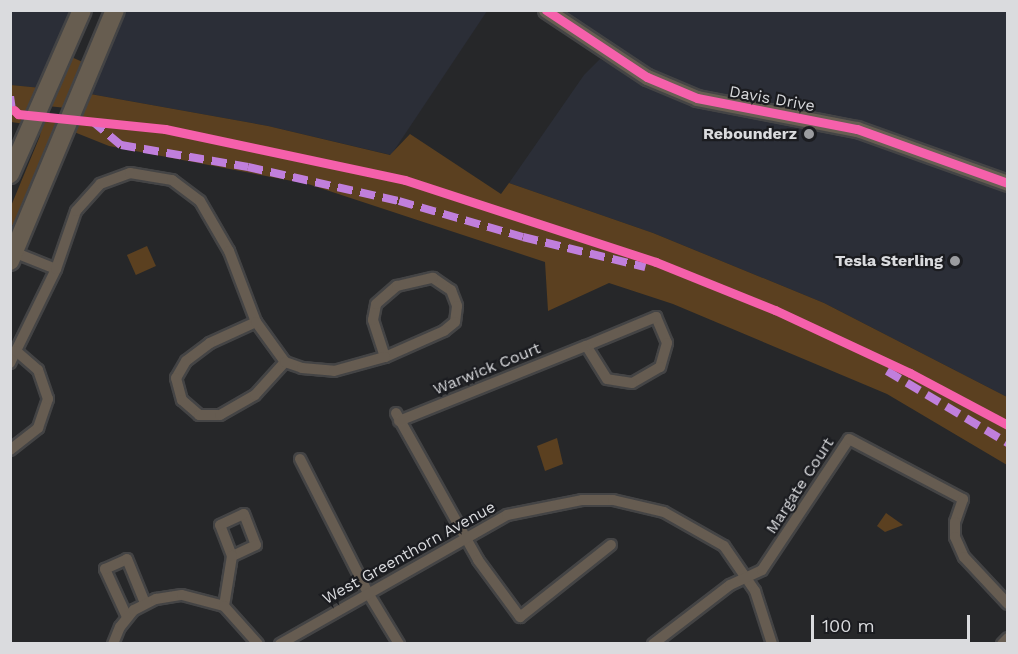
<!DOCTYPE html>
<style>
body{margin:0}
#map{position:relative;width:1018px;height:654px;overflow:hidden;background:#262729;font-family:"Work Sans",sans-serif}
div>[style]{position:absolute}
.built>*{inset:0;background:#2b2e37}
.green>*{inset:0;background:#5b4020;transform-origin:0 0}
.roads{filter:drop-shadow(2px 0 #444445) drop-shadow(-2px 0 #444445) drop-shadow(0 2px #444445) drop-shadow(0 -2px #444445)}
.minor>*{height:10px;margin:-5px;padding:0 5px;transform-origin:5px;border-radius:5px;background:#665c51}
.secondary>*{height:15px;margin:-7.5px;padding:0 7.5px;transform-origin:7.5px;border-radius:7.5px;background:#675e52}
.primary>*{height:18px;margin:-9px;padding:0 9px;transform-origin:9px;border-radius:9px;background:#675d50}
.quiet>*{height:8px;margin-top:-4px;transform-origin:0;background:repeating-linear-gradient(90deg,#c07fdc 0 15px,transparent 0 23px)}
.cycleway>*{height:9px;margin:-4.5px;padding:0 4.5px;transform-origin:4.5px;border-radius:4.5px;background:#f560ab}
.dots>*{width:16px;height:16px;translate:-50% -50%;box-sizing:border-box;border:3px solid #1b1c20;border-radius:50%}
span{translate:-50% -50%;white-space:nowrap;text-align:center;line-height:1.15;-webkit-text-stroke:4.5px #1b1c20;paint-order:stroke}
.street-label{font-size:16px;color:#dadbde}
.poi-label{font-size:16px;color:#dadbde;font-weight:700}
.right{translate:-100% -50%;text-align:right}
.frame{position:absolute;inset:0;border:12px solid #dadbde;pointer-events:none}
.scale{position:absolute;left:811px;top:615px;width:159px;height:27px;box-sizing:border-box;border:3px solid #dadbde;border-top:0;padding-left:8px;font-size:18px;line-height:21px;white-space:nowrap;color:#dadbde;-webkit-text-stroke:4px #1b1c20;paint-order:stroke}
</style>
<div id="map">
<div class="built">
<i style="clip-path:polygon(11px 11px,82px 11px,48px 89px,11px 85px)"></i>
<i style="clip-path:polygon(115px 11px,487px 11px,391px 155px,268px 126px,79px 92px)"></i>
<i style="clip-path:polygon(546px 11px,1007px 11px,1007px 183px,889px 139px,697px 98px)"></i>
<i style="clip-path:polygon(600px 59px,674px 97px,875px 141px,1007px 188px,1007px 397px,824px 303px,653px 233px,509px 183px,584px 75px)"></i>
</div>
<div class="green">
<i style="clip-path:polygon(69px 56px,85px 63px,67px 108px,47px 106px)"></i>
<i style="clip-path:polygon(11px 85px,41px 88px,25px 124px,11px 122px)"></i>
<i style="clip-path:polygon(79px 92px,268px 126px,390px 155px,410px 134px,501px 194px,509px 183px,653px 233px,824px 303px,1007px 397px,1007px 465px,887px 394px,673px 304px,609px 283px,548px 311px,545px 262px,308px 184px,109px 146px,64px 128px)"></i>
<i style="clip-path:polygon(42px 118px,60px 121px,17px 223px,11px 226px,11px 206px,40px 136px)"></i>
<i style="left:147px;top:246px;width:22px;height:22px;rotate:66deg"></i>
<i style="clip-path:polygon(557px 438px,563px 464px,545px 471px,537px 446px)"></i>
<i style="clip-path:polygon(886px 513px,903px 525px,885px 532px,877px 526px)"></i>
</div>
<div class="roads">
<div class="minor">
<i style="left:11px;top:251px;width:48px;rotate:21.8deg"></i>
<i style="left:433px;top:278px;width:22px;rotate:34deg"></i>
<i style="left:451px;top:290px;width:17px;rotate:69deg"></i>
<i style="left:457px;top:306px;width:16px;rotate:97deg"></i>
<i style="left:455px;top:322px;width:14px;rotate:141deg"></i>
<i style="left:444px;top:331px;width:64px;rotate:156.2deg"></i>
<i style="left:385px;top:357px;width:39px;rotate:-108deg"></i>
<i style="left:373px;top:320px;width:16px;rotate:-79deg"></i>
<i style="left:376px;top:304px;width:28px;rotate:-41deg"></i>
<i style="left:397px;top:286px;width:37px;rotate:-13deg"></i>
<i style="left:656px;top:317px;width:28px;rotate:67deg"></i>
<i style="left:667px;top:343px;width:25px;rotate:106deg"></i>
<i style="left:660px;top:367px;width:32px;rotate:150deg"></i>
<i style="left:632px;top:383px;width:25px;rotate:-171deg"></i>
<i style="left:607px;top:379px;width:39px;rotate:-122deg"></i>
<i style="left:586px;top:346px;width:76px;rotate:-22.5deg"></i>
<i style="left:256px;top:322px;width:51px;rotate:155.5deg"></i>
<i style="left:210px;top:343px;width:30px;rotate:143deg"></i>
<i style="left:186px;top:361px;width:20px;rotate:120deg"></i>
<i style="left:176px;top:378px;width:23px;rotate:75deg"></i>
<i style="left:182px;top:400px;width:23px;rotate:41deg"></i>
<i style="left:199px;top:415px;width:21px"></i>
<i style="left:220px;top:415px;width:40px;rotate:-29.7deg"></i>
<i style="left:255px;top:395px;width:45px;rotate:-47.7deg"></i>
<i style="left:10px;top:363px;width:105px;rotate:-63.9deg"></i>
<i style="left:56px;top:269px;width:61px;rotate:-71deg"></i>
<i style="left:76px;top:211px;width:36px;rotate:-48deg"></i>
<i style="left:100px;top:184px;width:32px;rotate:-20deg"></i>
<i style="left:130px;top:173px;width:43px;rotate:9.5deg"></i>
<i style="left:172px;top:180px;width:35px;rotate:37deg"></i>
<i style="left:200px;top:201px;width:58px;rotate:59.9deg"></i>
<i style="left:229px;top:251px;width:76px;rotate:69.2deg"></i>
<i style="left:256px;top:322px;width:49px;rotate:54.1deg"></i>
<i style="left:285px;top:362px;width:18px;rotate:19deg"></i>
<i style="left:302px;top:368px;width:32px;rotate:5deg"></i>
<i style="left:334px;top:371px;width:53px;rotate:-15.4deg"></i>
<i style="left:396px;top:413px;width:168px;rotate:60.8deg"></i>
<i style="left:478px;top:560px;width:71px;rotate:53.6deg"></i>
<i style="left:520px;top:617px;width:116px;rotate:-38.4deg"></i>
<i style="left:399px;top:421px;width:201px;rotate:-21.9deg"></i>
<i style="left:10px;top:450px;width:36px;rotate:-38deg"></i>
<i style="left:38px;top:428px;width:31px;rotate:-71deg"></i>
<i style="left:48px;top:399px;width:31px;rotate:-109deg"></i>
<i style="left:38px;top:370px;width:29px;rotate:-139deg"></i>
<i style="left:300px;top:459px;width:150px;rotate:63.1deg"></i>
<i style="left:368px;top:593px;width:60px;rotate:58.7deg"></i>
<i style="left:244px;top:514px;width:33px;rotate:69deg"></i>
<i style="left:256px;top:545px;width:26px;rotate:155deg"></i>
<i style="left:232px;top:556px;width:33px;rotate:-111deg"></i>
<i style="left:220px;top:525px;width:26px;rotate:-25deg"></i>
<i style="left:224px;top:606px;width:51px;rotate:-80.9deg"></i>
<i style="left:127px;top:617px;width:53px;rotate:-114.6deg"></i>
<i style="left:105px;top:569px;width:24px;rotate:-24deg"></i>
<i style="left:127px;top:559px;width:48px;rotate:67.8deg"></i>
<i style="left:113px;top:644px;width:18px;rotate:-68deg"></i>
<i style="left:120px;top:627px;width:22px;rotate:-51deg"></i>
<i style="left:134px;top:610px;width:25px;rotate:-27deg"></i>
<i style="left:156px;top:599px;width:26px;rotate:-9deg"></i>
<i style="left:182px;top:595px;width:43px;rotate:14.7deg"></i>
<i style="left:224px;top:606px;width:51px;rotate:48.2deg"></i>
<i style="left:280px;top:644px;width:261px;rotate:-29.6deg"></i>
<i style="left:507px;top:515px;width:76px;rotate:-11.3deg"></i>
<i style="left:582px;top:500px;width:31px"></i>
<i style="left:613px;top:500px;width:52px;rotate:13.2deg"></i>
<i style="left:664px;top:512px;width:69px;rotate:29.5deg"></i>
<i style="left:724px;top:546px;width:55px;rotate:55.4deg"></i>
<i style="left:755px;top:591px;width:56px;rotate:72.2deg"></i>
<i style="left:653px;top:644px;width:97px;rotate:-37.5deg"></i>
<i style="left:730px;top:585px;width:35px;rotate:-25deg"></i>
<i style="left:762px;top:570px;width:157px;rotate:-56.4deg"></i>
<i style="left:849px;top:439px;width:129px;rotate:27.8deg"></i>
<i style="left:963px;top:499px;width:24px;rotate:109deg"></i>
<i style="left:955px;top:522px;width:15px;rotate:90deg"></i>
<i style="left:955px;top:537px;width:22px;rotate:66deg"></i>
<i style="left:964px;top:557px;width:64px;rotate:46.9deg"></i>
<i style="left:1002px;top:644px;width:8px;rotate:-45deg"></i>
</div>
<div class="secondary">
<i style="left:546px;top:10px;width:121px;rotate:33.6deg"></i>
<i style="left:647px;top:77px;width:54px;rotate:22.8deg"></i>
<i style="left:697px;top:98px;width:163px;rotate:11deg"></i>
<i style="left:857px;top:129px;width:160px;rotate:19.7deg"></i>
</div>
<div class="primary">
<i style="left:10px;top:174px;width:179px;rotate:-66.3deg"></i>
<i style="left:10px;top:261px;width:272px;rotate:-67.3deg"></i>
</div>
</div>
<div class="quiet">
<i style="left:10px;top:96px;width:14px;rotate:82deg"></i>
<i style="left:92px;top:121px;width:38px;rotate:40deg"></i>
<i style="left:121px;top:145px;width:129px;rotate:9.8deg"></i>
<i style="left:248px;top:167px;width:155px;rotate:12.7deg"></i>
<i style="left:399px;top:201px;width:129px;rotate:16.2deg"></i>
<i style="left:523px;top:237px;width:126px;rotate:13.8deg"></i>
<i style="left:887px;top:371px;width:141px;rotate:30.8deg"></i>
</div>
<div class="cycleway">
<i style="left:546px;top:10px;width:121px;rotate:33.6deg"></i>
<i style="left:647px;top:77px;width:54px;rotate:22.8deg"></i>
<i style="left:697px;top:98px;width:163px;rotate:11deg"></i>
<i style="left:857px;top:129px;width:160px;rotate:19.7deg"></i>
<i style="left:14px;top:110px;width:6px;rotate:45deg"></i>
<i style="left:18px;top:114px;width:148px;rotate:5.8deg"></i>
<i style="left:165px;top:129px;width:245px;rotate:12deg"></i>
<i style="left:405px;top:180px;width:264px;rotate:18.1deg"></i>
<i style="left:656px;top:262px;width:128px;rotate:22deg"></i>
<i style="left:775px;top:310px;width:149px;rotate:25deg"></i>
<i style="left:910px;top:373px;width:111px;rotate:28deg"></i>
</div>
<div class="dots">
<i style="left:809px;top:134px;background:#9b9c9f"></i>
<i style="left:955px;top:261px;background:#9b9c9f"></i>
</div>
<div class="street-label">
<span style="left:772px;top:99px;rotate:10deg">Davis Drive</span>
<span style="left:487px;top:369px;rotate:-22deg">Warwick Court</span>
<span style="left:800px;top:486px;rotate:-57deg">Margate Court</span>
<span style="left:409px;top:553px;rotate:-29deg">West Greenthorn Avenue</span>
</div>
<div class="poi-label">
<span class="right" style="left:797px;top:134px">Rebounderz</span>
<span class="right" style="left:943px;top:261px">Tesla Sterling</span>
</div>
<div class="frame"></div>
<div class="scale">100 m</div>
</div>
